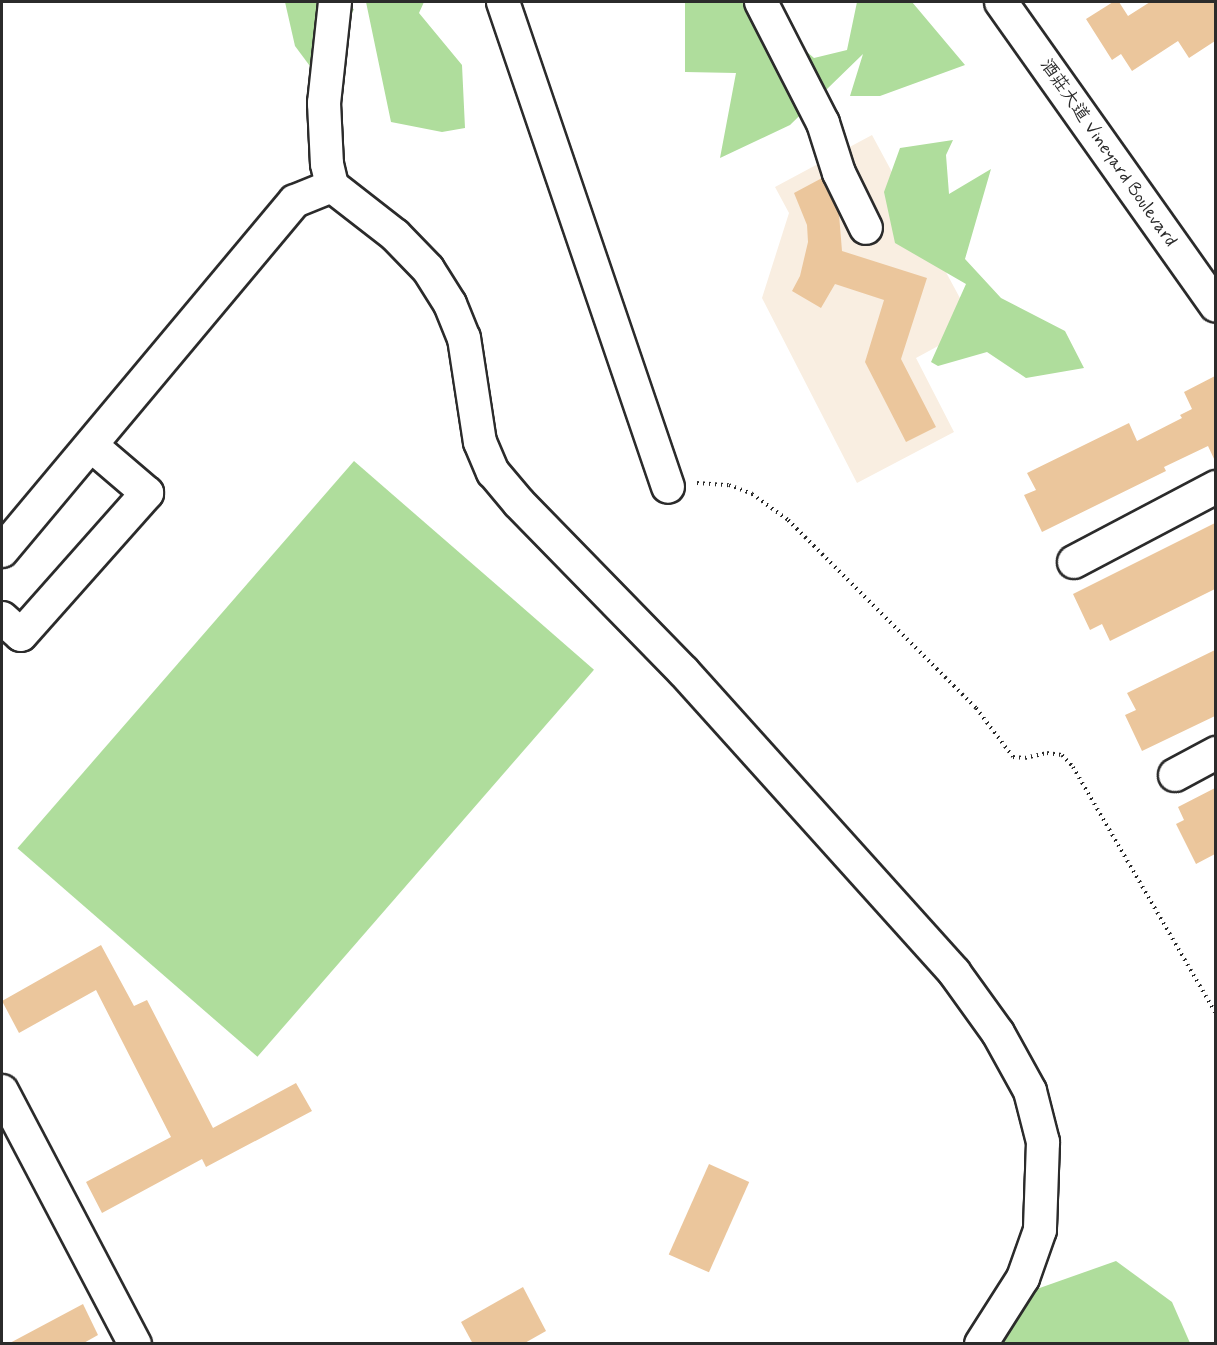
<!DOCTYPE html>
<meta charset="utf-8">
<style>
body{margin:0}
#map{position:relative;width:1217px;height:1345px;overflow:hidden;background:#fff;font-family:Mynerve,"LXGW WenKai TC",sans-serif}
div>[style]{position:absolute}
.built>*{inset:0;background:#f9eee1}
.green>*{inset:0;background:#afdd9c;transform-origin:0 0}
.building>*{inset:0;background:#ebc69c;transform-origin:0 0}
.path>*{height:4px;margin-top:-2px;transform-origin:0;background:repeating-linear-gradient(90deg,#2b2b2b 0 1.5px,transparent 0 6px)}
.roads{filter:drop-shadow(2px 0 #2b2b2b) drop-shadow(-2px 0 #2b2b2b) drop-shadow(0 2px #2b2b2b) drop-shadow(0 -2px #2b2b2b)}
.minor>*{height:32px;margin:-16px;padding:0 16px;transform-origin:16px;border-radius:16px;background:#fff}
span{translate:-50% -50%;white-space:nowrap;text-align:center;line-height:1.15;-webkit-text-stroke:4.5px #fff;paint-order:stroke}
.street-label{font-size:18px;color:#2b2b2b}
.frame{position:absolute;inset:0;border:3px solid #2b2b2b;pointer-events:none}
</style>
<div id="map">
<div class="built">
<i style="clip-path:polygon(872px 135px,975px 326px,916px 358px,954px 432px,857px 483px,762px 298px,789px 213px,775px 187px)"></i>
</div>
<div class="green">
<i style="clip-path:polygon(285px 2px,331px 2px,354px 9px,321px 81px,295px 46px)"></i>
<i style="clip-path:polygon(366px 2px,424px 2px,419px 13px,462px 65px,465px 128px,442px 132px,391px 122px)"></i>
<i style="clip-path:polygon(685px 2px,749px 2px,814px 58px,847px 50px,857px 2px,912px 2px,965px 65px,880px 96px,850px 96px,863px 54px,790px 125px,720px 158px,736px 73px,685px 72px)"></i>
<i style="clip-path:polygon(953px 140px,946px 155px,949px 194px,991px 169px,965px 259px,1001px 298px,1065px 331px,1084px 368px,1026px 378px,987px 352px,938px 366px,931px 362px,966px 284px,895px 243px,884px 192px,900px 148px)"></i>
<i style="left:354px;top:461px;width:318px;height:513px;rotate:41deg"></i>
<i style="clip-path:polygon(1116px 1261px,1172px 1302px,1190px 1343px,998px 1344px,1034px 1290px)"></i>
</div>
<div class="building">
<i style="clip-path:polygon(1113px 2px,1119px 2px,1128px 16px,1150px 2px,1215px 2px,1215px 41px,1189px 58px,1178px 41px,1132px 71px,1121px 54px,1112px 60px,1086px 19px)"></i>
<i style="clip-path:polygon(822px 178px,839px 214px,842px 251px,927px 278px,901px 359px,936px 427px,906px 442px,865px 362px,884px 300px,835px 284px,821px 308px,792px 291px,800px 276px,808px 242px,807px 225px,794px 193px)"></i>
<i style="clip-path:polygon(1215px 376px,1215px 461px,1208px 446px,1164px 467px,1166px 471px,1042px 532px,1024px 495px,1036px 490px,1027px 473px,1129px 423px,1137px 441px,1182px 418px,1180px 415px,1192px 409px,1184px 392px)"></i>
<i style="clip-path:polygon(1215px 523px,1215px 589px,1110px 641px,1102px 624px,1090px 630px,1073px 594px)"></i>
<i style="clip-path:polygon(1215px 650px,1215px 716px,1142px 751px,1125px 715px,1136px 710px,1127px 693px)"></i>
<i style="clip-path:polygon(1215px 788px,1215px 854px,1196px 864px,1176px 824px,1184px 820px,1178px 807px)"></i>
<i style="clip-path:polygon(101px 945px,134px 1006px,147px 1000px,213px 1128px,296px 1083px,312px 1111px,206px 1167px,202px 1159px,102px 1213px,86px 1182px,171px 1137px,96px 990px,19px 1033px,2px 1001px)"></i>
<i style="left:709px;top:1164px;width:44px;height:99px;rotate:24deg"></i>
<i style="clip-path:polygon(523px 1287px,546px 1331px,523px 1344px,473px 1344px,461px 1322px)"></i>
<i style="clip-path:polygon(83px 1304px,98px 1335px,82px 1344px,8px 1344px)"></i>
</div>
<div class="path">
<i style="left:697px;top:483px;width:32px;rotate:4deg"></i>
<i style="left:729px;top:485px;width:25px;rotate:21deg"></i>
<i style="left:752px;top:494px;width:44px;rotate:35.8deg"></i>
<i style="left:788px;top:520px;width:266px;rotate:45deg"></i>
<i style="left:976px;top:708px;width:61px;rotate:52.9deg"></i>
<i style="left:1013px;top:757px;width:12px;rotate:5deg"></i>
<i style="left:1025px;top:758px;width:23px;rotate:-13deg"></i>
<i style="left:1047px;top:753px;width:15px;rotate:8deg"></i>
<i style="left:1062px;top:755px;width:16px;rotate:47deg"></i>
<i style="left:1073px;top:767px;width:285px;rotate:59.9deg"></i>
</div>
<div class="roads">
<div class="minor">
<i style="left:335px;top:2px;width:102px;rotate:96.2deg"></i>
<i style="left:324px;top:103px;width:61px;rotate:87.2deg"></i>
<i style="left:327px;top:164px;width:23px;rotate:77deg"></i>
<i style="left:332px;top:186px;width:80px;rotate:37.9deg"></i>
<i style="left:395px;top:235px;width:47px;rotate:45.9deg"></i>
<i style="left:428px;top:269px;width:41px;rotate:57.8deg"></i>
<i style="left:450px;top:304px;width:37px;rotate:68deg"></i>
<i style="left:464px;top:338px;width:105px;rotate:81.3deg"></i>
<i style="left:480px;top:442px;width:33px;rotate:67deg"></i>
<i style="left:493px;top:472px;width:40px;rotate:50deg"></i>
<i style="left:519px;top:503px;width:236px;rotate:45.7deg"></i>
<i style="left:684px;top:672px;width:404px;rotate:48deg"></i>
<i style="left:954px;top:972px;width:75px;rotate:54.2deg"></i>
<i style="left:998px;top:1033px;width:66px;rotate:61.1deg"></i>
<i style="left:1030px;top:1091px;width:53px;rotate:75.7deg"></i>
<i style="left:1043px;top:1142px;width:88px;rotate:92deg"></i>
<i style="left:1040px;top:1230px;width:51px;rotate:109.5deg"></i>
<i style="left:1023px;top:1278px;width:78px;rotate:122.5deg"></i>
<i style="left:503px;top:2px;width:512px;rotate:71.21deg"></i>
<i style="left:761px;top:2px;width:136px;rotate:62.9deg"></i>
<i style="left:823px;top:123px;width:52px;rotate:72.3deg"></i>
<i style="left:839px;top:173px;width:61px;rotate:63.9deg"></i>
<i style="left:1001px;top:2px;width:372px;rotate:54.7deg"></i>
<i style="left:2px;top:551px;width:456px;rotate:-50.1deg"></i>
<i style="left:295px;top:201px;width:40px;rotate:-22deg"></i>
<i style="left:1074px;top:562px;width:161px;rotate:-27.8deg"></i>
<i style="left:2px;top:618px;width:25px;rotate:42deg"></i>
<i style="left:21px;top:635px;width:190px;rotate:-48.4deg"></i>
<i style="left:147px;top:493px;width:72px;rotate:-139.5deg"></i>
<i style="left:1175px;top:775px;width:47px;rotate:-28.2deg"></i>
<i style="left:2px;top:1091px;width:286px;rotate:62.3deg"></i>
</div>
</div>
<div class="street-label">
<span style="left:1108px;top:153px;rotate:55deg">酒莊大道 Vineyard Boulevard</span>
</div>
<div class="frame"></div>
</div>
